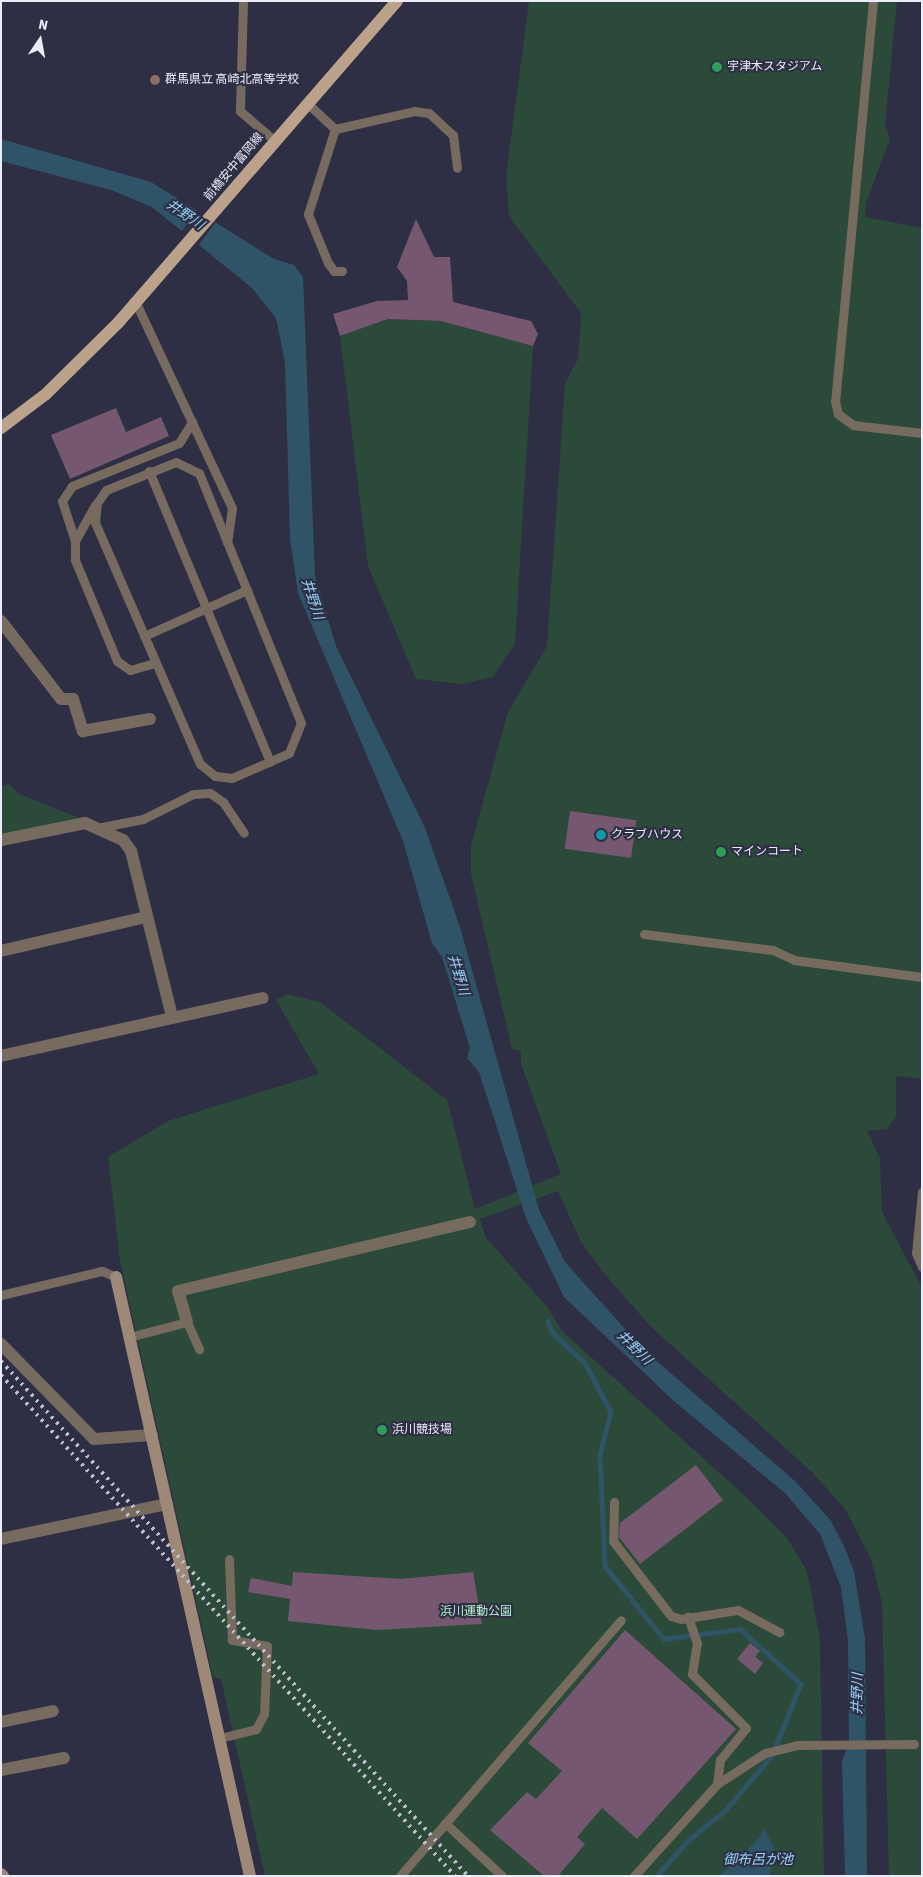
<!DOCTYPE html>
<meta charset="utf-8">
<style>
body{margin:0}
#map{position:relative;width:923px;height:1877px;overflow:hidden;background:#2e2f44;font-family:"Source Sans 3","Noto Sans JP",sans-serif}
div>[style]{position:absolute}
.green>*{inset:0;background:#2c4a39}
.water>*{inset:0;background:#2f5467}
.pier>*{inset:0;background:#2e2f44;transform-origin:0 0}
.stream>*{height:4.5px;margin:-2.25px;padding:0 2.25px;transform-origin:2.25px;border-radius:2.25px;background:#2f5467}
.building>*{inset:0;background:#75576f;transform-origin:0 0}
.lane>*{height:9px;margin:-4.5px;padding:0 4.5px;transform-origin:4.5px;border-radius:4.5px;background:#776a5f}
.street>*{height:12px;margin:-6px;padding:0 6px;transform-origin:6px;border-radius:6px;background:#776a5f}
.secondary>*{height:12px;margin:-6px;padding:0 6px;transform-origin:6px;border-radius:6px;background:#9e8978}
.primary>*{height:12px;margin:-6px;padding:0 6px;transform-origin:6px;border-radius:6px;background:#bca18b}
.rail>*{height:4px;margin-top:-2px;transform-origin:0;background:repeating-linear-gradient(90deg,#bdbdcd 0 2.5px,transparent 0 7.5px)}
.dots>*{width:14px;height:14px;translate:-50% -50%;box-sizing:border-box;border:2px solid #2e2f44;border-radius:50%}
span{translate:-50% -50%;white-space:nowrap;text-align:center;line-height:1.15;-webkit-text-stroke:4px #2e2f44;paint-order:stroke}
.poi-label{font-size:12px;color:#ececfa}
.left{translate:0 -50%;text-align:left}
.street-label{font-size:12px;color:#ececfa}
.park-label{font-size:12px;color:#b3f4cf}
.water-label{font-size:14px;color:#93d5f8;font-style:italic}
.frame{position:absolute;inset:0;border:2px solid #ececfa;pointer-events:none}
.north{position:absolute;left:15px;top:15px;width:50px;height:50px;-webkit-text-stroke:4px #2e2f44;paint-order:stroke;rotate:12deg;font-size:14px;font-weight:700;line-height:20px;text-align:center;color:#ececfa}
.north::after{content:'';display:block;margin:auto;width:18px;height:22px;background:#ececfa;clip-path:polygon(50% 0,100% 100%,50% 72%,0 100%)}
</style>
<div id="map">
<div class="green">
<div style="clip-path:polygon(529px 1px,897px 1px,885px 125px,890px 139px,866px 203px,865px 217px,922px 228px,922px 1079px,896px 1076px,896px 1116px,887px 1129px,867px 1131px,880px 1158px,882px 1212px,922px 1288px,922px 1876px,889px 1876px,882px 1603px,871px 1559px,845px 1509px,812px 1472px,650px 1326px,604px 1273px,581px 1242px,558px 1191px,480px 1219px,486px 1238px,548px 1308px,562px 1331px,745px 1496px,787px 1538px,807px 1571px,820px 1639px,824px 1876px,265px 1876px,221px 1679px,213px 1677px,120px 1261px,108px 1157px,168px 1121px,319px 1074px,276px 1000px,287px 994px,320px 1002px,447px 1100px,475px 1209px,561px 1174px,521px 1064px,521px 1051px,512px 1049px,471px 874px,471px 845px,508px 712px,547px 646px,565px 383px,578px 359px,581px 313px,509px 216px,506px 176px)"></div>
<div style="clip-path:polygon(388px 319px,441px 321px,533px 346px,515px 644px,493px 677px,462px 684px,416px 679px,368px 566px,340px 336px)"></div>
<div style="clip-path:polygon(9px 784px,19px 794px,79px 818px,1px 834px,1px 786px)"></div>
</div>
<div class="water">
<div style="clip-path:polygon(1px 139px,151px 182px,274px 259px,294px 265px,303px 277px,315px 576px,336px 646px,425px 828px,460px 927px,539px 1210px,565px 1262px,644px 1350px,796px 1482px,831px 1521px,844px 1546px,854px 1571px,865px 1639px,867px 1876px,845px 1876px,842px 1761px,849px 1744px,848px 1640px,841px 1587px,820px 1534px,785px 1493px,675px 1402px,564px 1297px,526px 1218px,479px 1072px,467px 1058px,470px 1048px,442px 957px,432px 943px,403px 841px,298px 593px,290px 539px,285px 362px,276px 318px,252px 288px,152px 207px,111px 190px,1px 161px)"></div>
<div style="clip-path:polygon(763px 1827px,774px 1847px,770px 1876px,719px 1876px,760px 1837px)"></div>
</div>
<div class="pier">
<div style="left:200px;top:206px;width:22px;height:32px;rotate:36deg"></div>
</div>
<div class="stream">
<div style="left:548px;top:1321px;width:12px;rotate:70deg"></div>
<div style="left:552px;top:1332px;width:45px;rotate:43.2deg"></div>
<div style="left:585px;top:1363px;width:55px;rotate:62deg"></div>
<div style="left:611px;top:1412px;width:44px;rotate:104.3deg"></div>
<div style="left:600px;top:1455px;width:111px;rotate:87.4deg"></div>
<div style="left:605px;top:1566px;width:94px;rotate:51.1deg"></div>
<div style="left:664px;top:1639px;width:77px;rotate:-7.5deg"></div>
<div style="left:740px;top:1629px;width:82px;rotate:42deg"></div>
<div style="left:801px;top:1684px;width:78px;rotate:111.9deg"></div>
<div style="left:772px;top:1756px;width:71px;rotate:130.4deg"></div>
<div style="left:726px;top:1810px;width:50px;rotate:140.6deg"></div>
<div style="left:687px;top:1842px;width:45px;rotate:131.4deg"></div>
</div>
<div class="building">
<div style="clip-path:polygon(416px 219px,434px 257px,450px 257px,453px 302px,531px 321px,538px 334px,533px 346px,441px 321px,388px 319px,340px 336px,333px 314px,377px 301px,408px 300px,407px 281px,397px 267px)"></div>
<div style="clip-path:polygon(116px 408px,126px 432px,161px 417px,169px 436px,70px 479px,51px 435px)"></div>
<div style="left:570px;top:811px;width:67px;height:38px;rotate:8deg"></div>
<div style="clip-path:polygon(696px 1465px,723px 1500px,640px 1564px,619px 1537px,620px 1523px)"></div>
<div style="clip-path:polygon(293px 1572px,401px 1579px,473px 1572px,482px 1624px,376px 1630px,288px 1621px,290px 1599px,248px 1592px,251px 1578px,292px 1586px)"></div>
<div style="clip-path:polygon(625px 1630px,736px 1729px,637px 1839px,602px 1808px,577px 1837px,585px 1844px,558px 1876px,544px 1876px,490px 1830px,527px 1792px,536px 1799px,562px 1771px,528px 1743px)"></div>
<div style="clip-path:polygon(750px 1643px,760px 1651px,755px 1657px,763px 1663px,755px 1674px,737px 1659px)"></div>
</div>
<div class="lane">
<div style="left:243px;top:1px;width:110px;rotate:91.6deg"></div>
<div style="left:240px;top:111px;width:46px;rotate:40.6deg"></div>
<div style="left:873px;top:1px;width:402px;rotate:95.4deg"></div>
<div style="left:835px;top:401px;width:13px;rotate:77deg"></div>
<div style="left:838px;top:414px;width:19px;rotate:36deg"></div>
<div style="left:853px;top:425px;width:69px;rotate:6.6deg"></div>
<div style="left:307px;top:103px;width:38px;rotate:43deg"></div>
<div style="left:342px;top:271px;width:8px;rotate:180deg"></div>
<div style="left:334px;top:271px;width:10px;rotate:-127deg"></div>
<div style="left:328px;top:263px;width:53px;rotate:-112.2deg"></div>
<div style="left:308px;top:214px;width:89px;rotate:-72.4deg"></div>
<div style="left:335px;top:129px;width:81px;rotate:-12.8deg"></div>
<div style="left:414px;top:111px;width:15px;rotate:8deg"></div>
<div style="left:429px;top:113px;width:33px;rotate:43deg"></div>
<div style="left:453px;top:135px;width:33px;rotate:83deg"></div>
<div style="left:136px;top:303px;width:226px;rotate:64.9deg"></div>
<div style="left:232px;top:508px;width:35px;rotate:98deg"></div>
<div style="left:176px;top:462px;width:25px;rotate:26deg"></div>
<div style="left:199px;top:473px;width:270px;rotate:67.8deg"></div>
<div style="left:301px;top:723px;width:32px;rotate:112deg"></div>
<div style="left:289px;top:753px;width:62px;rotate:156.3deg"></div>
<div style="left:232px;top:778px;width:17px;rotate:-173deg"></div>
<div style="left:215px;top:776px;width:19px;rotate:-141deg"></div>
<div style="left:200px;top:764px;width:264px;rotate:-113.5deg"></div>
<div style="left:95px;top:522px;width:19px;rotate:-84deg"></div>
<div style="left:97px;top:503px;width:16px;rotate:-55deg"></div>
<div style="left:106px;top:490px;width:75px;rotate:-21.8deg"></div>
<div style="left:149px;top:471px;width:315px;rotate:67.4deg"></div>
<div style="left:95px;top:505px;width:41px;rotate:119.1deg"></div>
<div style="left:75px;top:541px;width:19px;rotate:90deg"></div>
<div style="left:75px;top:560px;width:109px;rotate:67.4deg"></div>
<div style="left:117px;top:661px;width:16px;rotate:35deg"></div>
<div style="left:130px;top:670px;width:26px;rotate:-16deg"></div>
<div style="left:75px;top:541px;width:42px;rotate:-108deg"></div>
<div style="left:62px;top:501px;width:18px;rotate:-56deg"></div>
<div style="left:72px;top:486px;width:115px;rotate:-21.9deg"></div>
<div style="left:179px;top:443px;width:25px;rotate:-58deg"></div>
<div style="left:144px;top:636px;width:113px;rotate:-24.1deg"></div>
<div style="left:102px;top:827px;width:42px;rotate:-11deg"></div>
<div style="left:143px;top:819px;width:56px;rotate:-26.6deg"></div>
<div style="left:193px;top:794px;width:17px;rotate:-3deg"></div>
<div style="left:210px;top:793px;width:16px;rotate:35deg"></div>
<div style="left:223px;top:802px;width:37px;rotate:56deg"></div>
<div style="left:644px;top:934px;width:130px;rotate:7.1deg"></div>
<div style="left:773px;top:950px;width:23px;rotate:25deg"></div>
<div style="left:794px;top:960px;width:129px;rotate:7.6deg"></div>
<div style="left:922px;top:1192px;width:61px;rotate:95.6deg"></div>
<div style="left:916px;top:1253px;width:15px;rotate:67deg"></div>
<div style="left:1px;top:1295px;width:104px;rotate:-13.4deg"></div>
<div style="left:102px;top:1271px;width:15px;rotate:23deg"></div>
<div style="left:129px;top:1337px;width:60px;rotate:-14.5deg"></div>
<div style="left:187px;top:1322px;width:30px;rotate:66deg"></div>
<div style="left:614px;top:1502px;width:39px;rotate:91deg"></div>
<div style="left:613px;top:1541px;width:95px;rotate:52.3deg"></div>
<div style="left:671px;top:1616px;width:10px;rotate:17deg"></div>
<div style="left:681px;top:1619px;width:58px;rotate:-9deg"></div>
<div style="left:738px;top:1610px;width:47px;rotate:28.2deg"></div>
<div style="left:220px;top:1738px;width:37px;rotate:-14deg"></div>
<div style="left:256px;top:1729px;width:17px;rotate:-62deg"></div>
<div style="left:264px;top:1714px;width:68px;rotate:-87.5deg"></div>
<div style="left:267px;top:1646px;width:36px;rotate:-170deg"></div>
<div style="left:232px;top:1640px;width:81px;rotate:-92.1deg"></div>
<div style="left:717px;top:1784px;width:57px;rotate:-32.9deg"></div>
<div style="left:765px;top:1753px;width:33px;rotate:-14deg"></div>
<div style="left:797px;top:1745px;width:117px;rotate:-0.5deg"></div>
<div style="left:445px;top:1823px;width:78px;rotate:42.9deg"></div>
<div style="left:400px;top:1876px;width:338px;rotate:-49.2deg"></div>
<div style="left:634px;top:1876px;width:124px;rotate:-47.9deg"></div>
<div style="left:717px;top:1784px;width:24px;rotate:-83deg"></div>
<div style="left:720px;top:1760px;width:41px;rotate:-50.9deg"></div>
<div style="left:746px;top:1728px;width:76px;rotate:-135deg"></div>
<div style="left:692px;top:1674px;width:31px;rotate:-81deg"></div>
<div style="left:697px;top:1643px;width:28px;rotate:-109deg"></div>
</div>
<div class="street">
<div style="left:1px;top:621px;width:98px;rotate:52.4deg"></div>
<div style="left:61px;top:699px;width:12px"></div>
<div style="left:73px;top:699px;width:34px;rotate:73deg"></div>
<div style="left:83px;top:731px;width:68px;rotate:-10.2deg"></div>
<div style="left:1px;top:840px;width:86px;rotate:-11.4deg"></div>
<div style="left:85px;top:823px;width:42px;rotate:24.1deg"></div>
<div style="left:123px;top:840px;width:14px;rotate:54deg"></div>
<div style="left:131px;top:851px;width:171px;rotate:76.1deg"></div>
<div style="left:1px;top:951px;width:149px;rotate:-13.2deg"></div>
<div style="left:1px;top:1056px;width:268px;rotate:-12.5deg"></div>
<div style="left:187px;top:1322px;width:32px;rotate:-106deg"></div>
<div style="left:178px;top:1291px;width:300px;rotate:-13.3deg"></div>
<div style="left:1px;top:1344px;width:133px;rotate:45.6deg"></div>
<div style="left:94px;top:1439px;width:58px;rotate:-3.9deg"></div>
<div style="left:1px;top:1539px;width:170px;rotate:-11.9deg"></div>
<div style="left:1px;top:1722px;width:53px;rotate:-11.9deg"></div>
<div style="left:1px;top:1770px;width:64px;rotate:-10.8deg"></div>
</div>
<div class="secondary">
<div style="left:116px;top:1277px;width:614px;rotate:77.39deg"></div>
<div style="left:1px;top:1874px;width:3px;rotate:45deg"></div>
</div>
<div class="primary">
<div style="left:1px;top:428px;width:56px;rotate:-37.1deg"></div>
<div style="left:46px;top:394px;width:101px;rotate:-44.6deg"></div>
<div style="left:118px;top:323px;width:426px;rotate:-49.1deg"></div>
</div>
<div class="rail">
<div style="left:1px;top:1361px;width:695px;rotate:47.8deg"></div>
<div style="left:1px;top:1375px;width:676px;rotate:47.82deg"></div>
</div>
<div class="dots">
<div style="left:717px;top:67px;background:#2e9e5b"></div>
<div style="left:155px;top:80px;background:#8d6e63"></div>
<div style="left:601px;top:835px;background:#0f9aa8"></div>
<div style="left:721px;top:852px;background:#2e9e5b"></div>
<div style="left:382px;top:1430px;background:#2e9e5b"></div>
</div>
<div class="poi-label">
<span class="left" style="left:727px;top:67px">宇津木スタジアム</span>
<span class="left" style="left:165px;top:80px">群馬県立 高崎北高等学校</span>
<span class="left" style="left:611px;top:835px">クラブハウス</span>
<span class="left" style="left:731px;top:852px">マインコート</span>
<span class="left" style="left:392px;top:1430px">浜川競技場</span>
</div>
<div class="street-label">
<span style="left:234px;top:167px;rotate:-50deg">前橋安中富岡線</span>
</div>
<div class="park-label">
<span style="left:476px;top:1612px">浜川運動公園</span>
</div>
<div class="water-label">
<span style="left:185px;top:215px;rotate:34deg">井野川</span>
<span style="left:312px;top:599px;rotate:72deg">井野川</span>
<span style="left:458px;top:975px;rotate:73deg">井野川</span>
<span style="left:634px;top:1348px;rotate:44deg">井野川</span>
<span style="left:858px;top:1694px;rotate:-89deg">井野川</span>
<span style="left:758px;top:1860px">御布呂が池</span>
</div>
<div class="frame"></div>
<div class="north">N</div>
</div>
